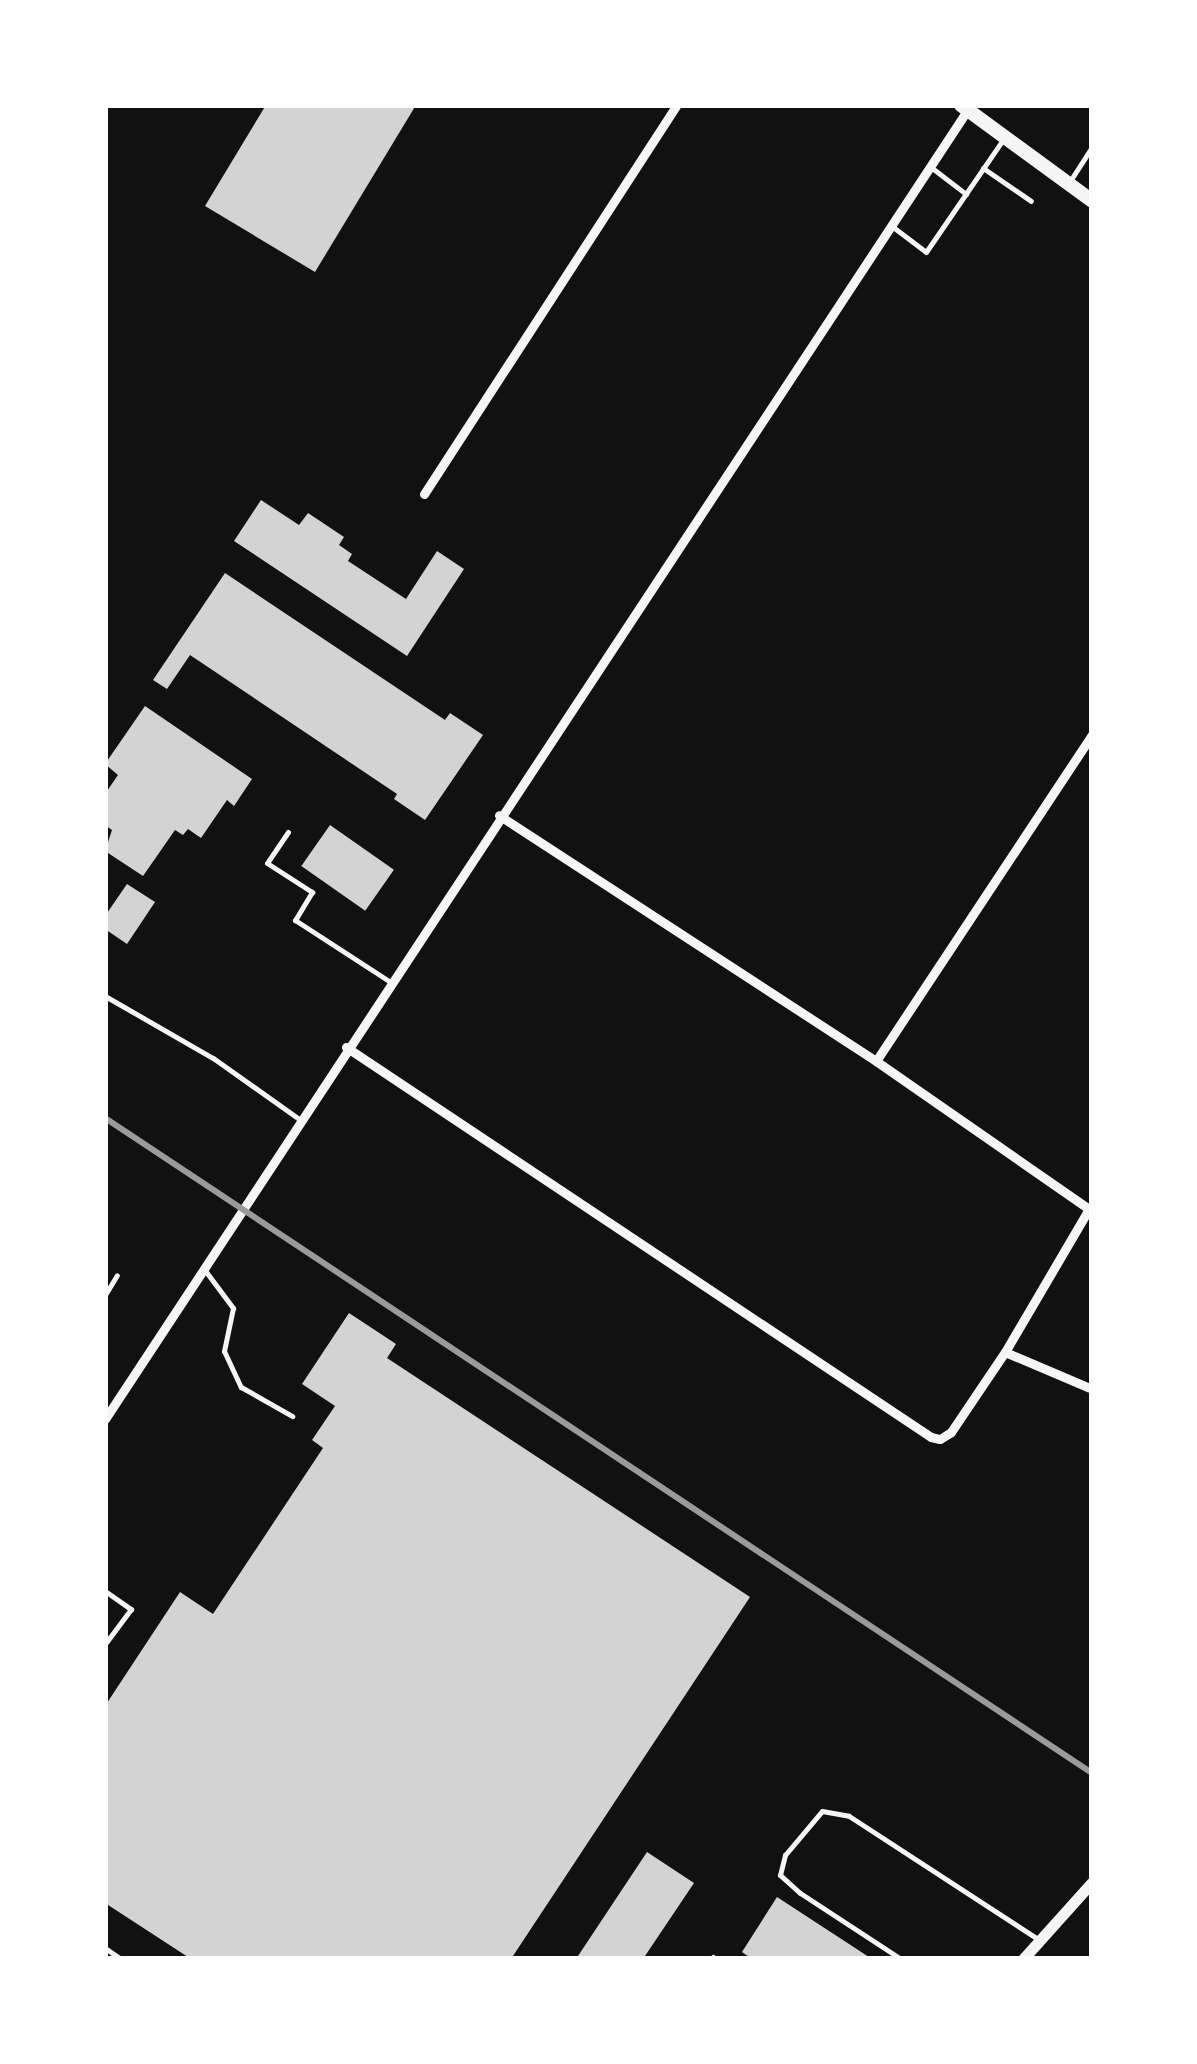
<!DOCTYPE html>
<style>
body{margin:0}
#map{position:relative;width:1197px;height:2064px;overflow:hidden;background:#111;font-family:Inter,sans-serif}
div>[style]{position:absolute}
.building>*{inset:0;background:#d3d3d3;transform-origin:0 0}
.service>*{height:5px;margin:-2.5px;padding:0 2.5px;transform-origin:2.5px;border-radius:2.5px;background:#f5f5f5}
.minor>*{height:9px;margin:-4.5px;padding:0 4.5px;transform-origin:4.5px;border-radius:4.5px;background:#f5f5f5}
.tertiary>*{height:11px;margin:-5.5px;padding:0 5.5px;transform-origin:5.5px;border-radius:5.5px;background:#f5f5f5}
.primary>*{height:14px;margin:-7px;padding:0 7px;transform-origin:7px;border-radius:7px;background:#f5f5f5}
.rail>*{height:6px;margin:-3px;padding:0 3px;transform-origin:3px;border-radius:3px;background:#9a9a9a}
span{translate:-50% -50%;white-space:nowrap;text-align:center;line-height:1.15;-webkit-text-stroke:8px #fff;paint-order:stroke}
.frame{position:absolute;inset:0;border:108px solid #fff;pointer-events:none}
</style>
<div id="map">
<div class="building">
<div style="clip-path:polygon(266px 105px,416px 105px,315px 272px,205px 206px)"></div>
<div style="clip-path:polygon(261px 500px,299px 525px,308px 513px,344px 537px,339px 545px,352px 554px,348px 561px,406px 599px,437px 551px,464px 569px,407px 656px,234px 541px)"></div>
<div style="clip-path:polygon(225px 573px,445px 720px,450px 713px,483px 735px,425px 820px,394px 799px,397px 794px,190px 655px,167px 689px,153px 680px)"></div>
<div style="clip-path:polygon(145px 706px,252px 779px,234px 806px,227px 800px,201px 838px,188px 829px,183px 835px,175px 830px,143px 876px,105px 851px,112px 830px,105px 825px,105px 794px,118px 775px,105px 764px)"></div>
<div style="left:330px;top:825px;width:78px;height:50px;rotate:35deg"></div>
<div style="clip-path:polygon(127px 884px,155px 902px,127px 944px,105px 929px,105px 916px)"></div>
<div style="clip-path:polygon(349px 1313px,396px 1344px,387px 1358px,750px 1597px,511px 1959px,191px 1959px,105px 1903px,105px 1706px,180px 1592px,213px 1614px,323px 1448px,312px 1440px,335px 1406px,302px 1384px)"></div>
<div style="clip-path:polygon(647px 1852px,694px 1883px,643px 1959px,576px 1959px)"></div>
<div style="clip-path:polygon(777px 1897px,872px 1959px,752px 1959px,742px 1952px)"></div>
</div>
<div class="service">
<div style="left:932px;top:168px;width:43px;rotate:37.4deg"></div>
<div style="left:983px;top:168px;width:58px;rotate:34.5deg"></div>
<div style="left:1070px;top:181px;width:40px;rotate:-57.1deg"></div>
<div style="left:893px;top:227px;width:41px;rotate:37.1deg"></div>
<div style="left:926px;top:252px;width:138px;rotate:-55.6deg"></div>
<div style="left:288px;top:832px;width:37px;rotate:124deg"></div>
<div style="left:267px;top:863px;width:54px;rotate:32.8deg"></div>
<div style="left:312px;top:892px;width:33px;rotate:121deg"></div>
<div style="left:295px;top:920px;width:112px;rotate:33deg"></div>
<div style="left:105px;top:996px;width:125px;rotate:29.9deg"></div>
<div style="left:213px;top:1058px;width:105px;rotate:35.3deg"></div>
<div style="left:204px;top:1269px;width:49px;rotate:53.4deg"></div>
<div style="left:233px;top:1308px;width:44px;rotate:101.8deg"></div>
<div style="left:224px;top:1351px;width:40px;rotate:65deg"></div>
<div style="left:241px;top:1387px;width:59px;rotate:29.6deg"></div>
<div style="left:105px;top:1295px;width:23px;rotate:-59deg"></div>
<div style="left:105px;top:1591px;width:32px;rotate:35deg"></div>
<div style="left:131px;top:1609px;width:44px;rotate:126.6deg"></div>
<div style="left:105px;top:1948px;width:19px;rotate:35deg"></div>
<div style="left:713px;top:1957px;width:3px;rotate:45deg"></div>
<div style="left:901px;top:1959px;width:121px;rotate:-146.8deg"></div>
<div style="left:800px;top:1893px;width:27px;rotate:-138deg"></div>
<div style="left:780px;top:1875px;width:21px;rotate:-76deg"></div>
<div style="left:785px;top:1855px;width:57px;rotate:-49.9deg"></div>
<div style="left:822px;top:1811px;width:27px;rotate:10deg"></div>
<div style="left:849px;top:1816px;width:227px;rotate:33.1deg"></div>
</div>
<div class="minor">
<div style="left:424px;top:494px;width:464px;rotate:-57deg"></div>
<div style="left:346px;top:1047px;width:703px;rotate:33.69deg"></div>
<div style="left:931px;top:1437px;width:9px;rotate:13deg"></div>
<div style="left:940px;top:1439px;width:13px;rotate:-32deg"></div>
<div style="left:951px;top:1432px;width:97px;rotate:-56deg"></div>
<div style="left:1005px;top:1352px;width:166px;rotate:-59.6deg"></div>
<div style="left:1089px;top:1209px;width:259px;rotate:-145.2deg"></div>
<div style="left:876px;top:1061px;width:450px;rotate:-146.9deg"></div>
<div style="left:876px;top:1061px;width:391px;rotate:-56.5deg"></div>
<div style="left:1005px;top:1352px;width:95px;rotate:23deg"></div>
<div style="left:105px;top:1419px;width:1572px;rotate:-56.62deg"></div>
</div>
<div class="tertiary">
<div style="left:1023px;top:1959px;width:103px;rotate:-48.1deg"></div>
</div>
<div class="primary">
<div style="left:961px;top:105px;width:162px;rotate:36.2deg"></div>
</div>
<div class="rail">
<div style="left:105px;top:1118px;width:1185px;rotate:33.57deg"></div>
</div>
<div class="frame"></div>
</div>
